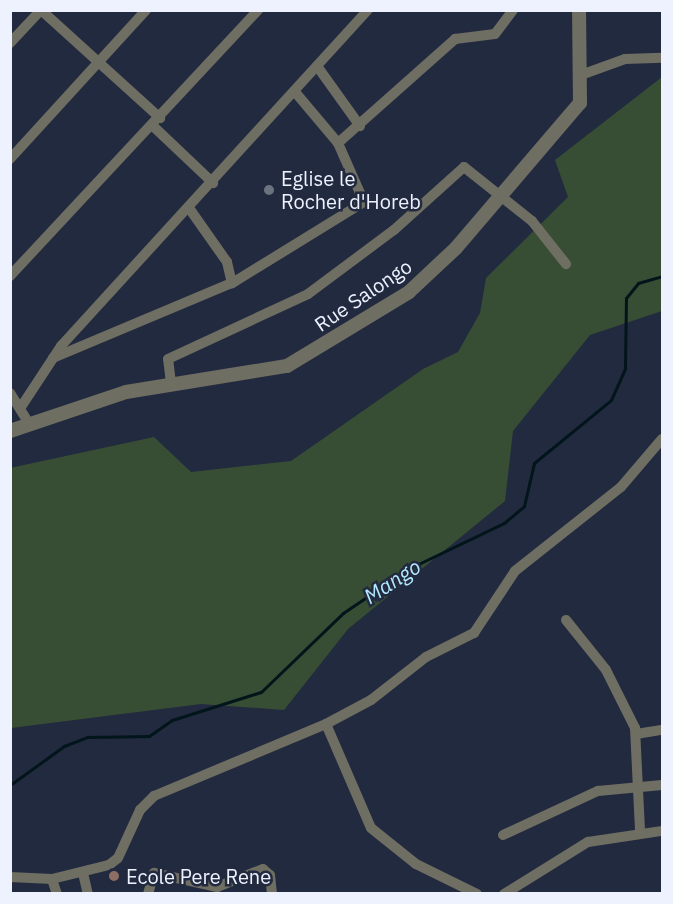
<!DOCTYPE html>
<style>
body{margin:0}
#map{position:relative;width:673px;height:904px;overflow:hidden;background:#222a3f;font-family:"IBM Plex Sans",sans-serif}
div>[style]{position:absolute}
.green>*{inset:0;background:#374e34}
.stream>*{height:3px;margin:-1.5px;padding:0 1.5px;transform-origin:1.5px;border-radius:1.5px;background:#02151b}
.minor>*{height:10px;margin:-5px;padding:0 5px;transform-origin:5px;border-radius:5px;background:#6f6e62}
.tertiary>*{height:14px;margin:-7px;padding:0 7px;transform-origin:7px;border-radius:7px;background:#6f6e62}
.dots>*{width:16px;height:16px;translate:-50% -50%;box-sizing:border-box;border:3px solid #222a3f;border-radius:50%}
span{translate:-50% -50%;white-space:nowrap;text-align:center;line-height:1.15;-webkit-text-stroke:5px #222a3f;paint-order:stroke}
.poi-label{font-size:20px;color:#eef2fe}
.left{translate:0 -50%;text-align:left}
.street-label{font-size:20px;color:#eef2fe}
.water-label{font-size:21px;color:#b2e9fd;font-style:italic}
.frame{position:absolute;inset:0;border:12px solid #eef2fe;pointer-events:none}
</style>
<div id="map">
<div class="green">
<div style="clip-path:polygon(662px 77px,662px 311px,590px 335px,513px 431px,505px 501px,348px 629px,284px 710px,201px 704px,11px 728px,10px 468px,154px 437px,191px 472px,291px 461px,423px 369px,458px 352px,480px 313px,486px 278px,568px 197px,555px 160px)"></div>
</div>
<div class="stream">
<div style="left:10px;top:785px;width:67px;rotate:-35.8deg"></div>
<div style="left:64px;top:746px;width:26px;rotate:-21deg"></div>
<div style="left:88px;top:737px;width:61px;rotate:-0.9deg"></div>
<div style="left:149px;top:736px;width:28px;rotate:-35deg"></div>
<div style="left:172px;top:720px;width:93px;rotate:-17.5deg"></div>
<div style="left:261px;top:692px;width:114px;rotate:-43.9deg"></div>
<div style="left:343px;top:613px;width:78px;rotate:-34.1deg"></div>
<div style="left:408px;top:569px;width:106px;rotate:-25.6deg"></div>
<div style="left:504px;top:523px;width:26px;rotate:-40deg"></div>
<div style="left:524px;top:506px;width:44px;rotate:-76.9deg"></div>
<div style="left:534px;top:463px;width:99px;rotate:-39.3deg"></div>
<div style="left:611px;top:400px;width:35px;rotate:-66deg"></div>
<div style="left:625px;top:368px;width:70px;rotate:-89.2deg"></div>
<div style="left:626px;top:298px;width:19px;rotate:-51deg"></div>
<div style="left:638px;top:283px;width:25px;rotate:-16deg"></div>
</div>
<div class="minor">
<div style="left:41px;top:10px;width:161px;rotate:42.2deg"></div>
<div style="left:10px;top:43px;width:45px;rotate:-46.8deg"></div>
<div style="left:317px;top:66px;width:74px;rotate:54.4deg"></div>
<div style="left:578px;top:76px;width:50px;rotate:-19.9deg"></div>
<div style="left:625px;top:59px;width:37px;rotate:-2deg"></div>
<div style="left:153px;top:126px;width:83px;rotate:43.5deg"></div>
<div style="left:338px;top:143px;width:157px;rotate:-41.6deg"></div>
<div style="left:455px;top:39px;width:40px;rotate:-7.1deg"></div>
<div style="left:495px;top:34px;width:30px;rotate:-53deg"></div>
<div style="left:10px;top:159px;width:202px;rotate:-47.6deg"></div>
<div style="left:189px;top:208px;width:66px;rotate:54.9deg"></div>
<div style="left:227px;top:262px;width:22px;rotate:77deg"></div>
<div style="left:10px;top:276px;width:364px;rotate:-47deg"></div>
<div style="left:53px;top:358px;width:196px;rotate:-22.8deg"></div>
<div style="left:234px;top:282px;width:153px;rotate:-31.6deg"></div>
<div style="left:364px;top:202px;width:64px;rotate:-113.8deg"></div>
<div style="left:338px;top:143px;width:67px;rotate:-130.1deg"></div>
<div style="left:171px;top:383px;width:24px;rotate:-97deg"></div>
<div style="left:168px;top:359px;width:154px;rotate:-24.9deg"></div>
<div style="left:308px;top:294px;width:107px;rotate:-36.7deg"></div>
<div style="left:394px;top:230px;width:94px;rotate:-42deg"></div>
<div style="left:464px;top:167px;width:87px;rotate:38.5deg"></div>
<div style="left:532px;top:221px;width:55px;rotate:51.7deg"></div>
<div style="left:10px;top:393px;width:36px;rotate:58deg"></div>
<div style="left:21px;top:407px;width:73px;rotate:-56.7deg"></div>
<div style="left:61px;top:346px;width:455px;rotate:-47.6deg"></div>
<div style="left:566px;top:620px;width:64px;rotate:51.3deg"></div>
<div style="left:606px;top:670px;width:65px;rotate:63.4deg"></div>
<div style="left:635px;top:728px;width:103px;rotate:87.2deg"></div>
<div style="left:326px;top:724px;width:113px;rotate:66.6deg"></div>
<div style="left:371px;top:828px;width:58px;rotate:38.7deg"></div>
<div style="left:416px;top:864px;width:68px;rotate:26.2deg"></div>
<div style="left:636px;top:734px;width:26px;rotate:-9deg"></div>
<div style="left:503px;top:835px;width:105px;rotate:-24.9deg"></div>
<div style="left:598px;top:791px;width:64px;rotate:-5.4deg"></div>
<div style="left:83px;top:873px;width:22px;rotate:77deg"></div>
<div style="left:10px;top:877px;width:42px;rotate:2.7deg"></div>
<div style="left:52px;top:879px;width:59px;rotate:-13.8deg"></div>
<div style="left:109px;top:865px;width:11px;rotate:-38deg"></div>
<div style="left:118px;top:858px;width:53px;rotate:-65.4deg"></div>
<div style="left:140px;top:810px;width:20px;rotate:-45deg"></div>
<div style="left:154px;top:796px;width:186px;rotate:-22.7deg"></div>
<div style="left:326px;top:724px;width:51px;rotate:-28.1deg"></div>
<div style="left:371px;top:700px;width:70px;rotate:-38deg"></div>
<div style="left:426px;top:657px;width:54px;rotate:-26.6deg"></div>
<div style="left:474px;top:633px;width:74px;rotate:-56.5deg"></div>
<div style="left:515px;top:571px;width:135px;rotate:-38.4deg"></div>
<div style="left:621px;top:487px;width:63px;rotate:-49.5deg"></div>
<div style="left:52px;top:879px;width:16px;rotate:72deg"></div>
<div style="left:148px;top:894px;width:22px;rotate:-74deg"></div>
<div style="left:154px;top:873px;width:65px;rotate:12.5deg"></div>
<div style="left:217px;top:887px;width:49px;rotate:-21.4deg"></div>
<div style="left:263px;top:869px;width:9px;rotate:41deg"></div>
<div style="left:270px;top:875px;width:19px;rotate:84deg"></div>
<div style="left:504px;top:894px;width:99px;rotate:-31.8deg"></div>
<div style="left:588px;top:842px;width:75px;rotate:-8.5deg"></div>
</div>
<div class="tertiary">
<div style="left:10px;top:431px;width:122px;rotate:-18.6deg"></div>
<div style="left:126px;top:392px;width:163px;rotate:-9.2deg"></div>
<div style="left:287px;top:366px;width:143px;rotate:-31.2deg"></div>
<div style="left:409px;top:292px;width:64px;rotate:-43.1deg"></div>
<div style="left:456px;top:248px;width:191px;rotate:-49.5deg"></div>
<div style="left:580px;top:103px;width:93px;rotate:-90.6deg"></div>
</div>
<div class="dots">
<div style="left:269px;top:190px;background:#6b7280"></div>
<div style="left:114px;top:876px;background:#8d6e63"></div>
</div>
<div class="poi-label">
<span class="left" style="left:281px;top:190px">Eglise le<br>Rocher d'Horeb</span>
<span class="left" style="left:126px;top:876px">Ecole Pere Rene</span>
</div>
<div class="street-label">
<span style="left:363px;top:295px;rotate:-34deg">Rue Salongo</span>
</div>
<div class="water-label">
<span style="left:392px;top:581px;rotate:-33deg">Mango</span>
</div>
<div class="frame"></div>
</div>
